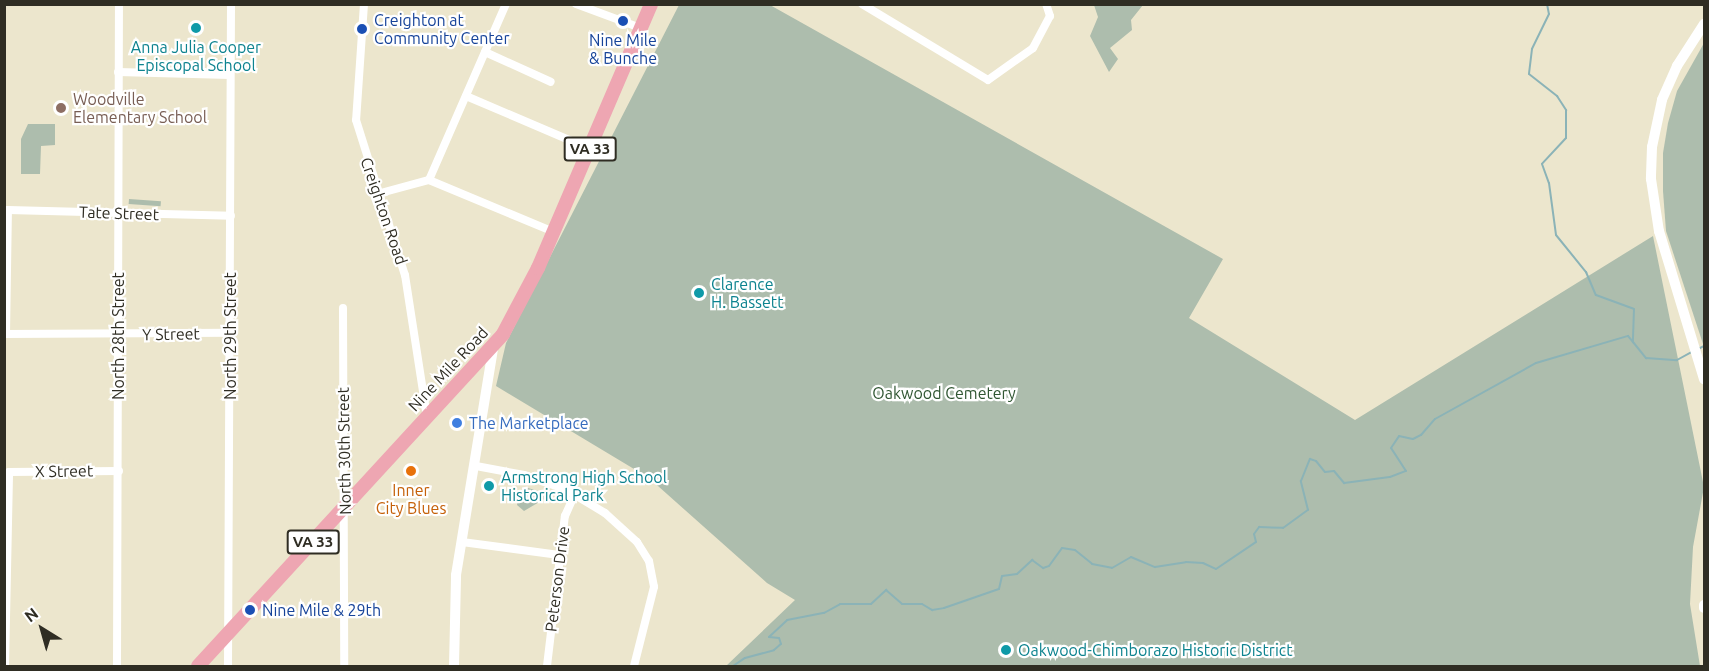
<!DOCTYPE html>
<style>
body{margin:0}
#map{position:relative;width:1709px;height:671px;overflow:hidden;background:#ece6cd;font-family:Ubuntu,sans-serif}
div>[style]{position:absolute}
.green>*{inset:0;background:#adbdad;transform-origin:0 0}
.stream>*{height:2px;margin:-1px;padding:0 1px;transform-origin:1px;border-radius:1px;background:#8bb3b7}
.minor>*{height:8px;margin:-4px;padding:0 4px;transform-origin:4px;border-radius:4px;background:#fff}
.tertiary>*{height:10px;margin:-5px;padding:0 5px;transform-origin:5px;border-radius:5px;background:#fff}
.primary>*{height:14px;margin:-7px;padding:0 7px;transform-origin:7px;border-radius:7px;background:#eea6b2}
.dots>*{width:16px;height:16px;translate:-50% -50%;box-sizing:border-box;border:3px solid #fff;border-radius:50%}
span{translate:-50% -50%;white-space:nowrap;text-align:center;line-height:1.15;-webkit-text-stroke:4.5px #fff;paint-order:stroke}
.shield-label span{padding:2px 4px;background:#fff;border:2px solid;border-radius:4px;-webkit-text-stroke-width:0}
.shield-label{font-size:15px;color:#2f2d23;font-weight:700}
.transit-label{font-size:16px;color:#164399}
.left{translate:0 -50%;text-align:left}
.culture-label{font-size:16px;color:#0d838f}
.education-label{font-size:16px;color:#785e54}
.street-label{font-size:16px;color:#2f2d23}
.park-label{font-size:16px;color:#305632}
.shop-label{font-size:16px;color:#366cbe}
.food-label{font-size:16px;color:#c56008}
.frame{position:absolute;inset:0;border:6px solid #2f2d23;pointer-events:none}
.north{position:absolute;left:12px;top:599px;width:60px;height:60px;-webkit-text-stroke:4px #fff;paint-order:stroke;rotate:323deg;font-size:16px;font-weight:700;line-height:24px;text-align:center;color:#2f2d23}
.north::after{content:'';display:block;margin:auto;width:21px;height:27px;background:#2f2d23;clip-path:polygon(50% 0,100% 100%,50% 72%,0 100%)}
</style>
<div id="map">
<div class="green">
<div style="clip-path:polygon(679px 5px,770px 5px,1223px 259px,1189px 318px,1355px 420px,1653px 236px,1704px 487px,1693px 547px,1690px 604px,1700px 666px,726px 666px,795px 600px,767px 583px,649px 478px,496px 386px,506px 343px)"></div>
<div style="clip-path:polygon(1094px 5px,1143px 5px,1131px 20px,1132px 30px,1110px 48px,1118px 59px,1109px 72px,1090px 36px,1098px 17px)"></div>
<div style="clip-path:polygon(1704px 43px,1704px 347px,1666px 231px,1663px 191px,1663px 153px,1668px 123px,1677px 91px)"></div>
<div style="clip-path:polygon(28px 124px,55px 124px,55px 145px,41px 146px,40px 174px,21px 174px,21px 139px)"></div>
<div style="left:129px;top:199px;width:32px;height:5px;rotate:4deg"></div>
<div style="clip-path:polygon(528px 488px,545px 493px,546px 498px,524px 511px,517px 505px,519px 494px)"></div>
</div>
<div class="stream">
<div style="left:1547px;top:4px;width:10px;rotate:79deg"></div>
<div style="left:1549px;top:14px;width:39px;rotate:116deg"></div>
<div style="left:1532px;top:49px;width:25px;rotate:97deg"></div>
<div style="left:1529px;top:74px;width:36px;rotate:38deg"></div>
<div style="left:1557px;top:96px;width:17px;rotate:57deg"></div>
<div style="left:1566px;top:110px;width:28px;rotate:90deg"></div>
<div style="left:1566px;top:138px;width:35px;rotate:133deg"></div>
<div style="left:1542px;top:164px;width:20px;rotate:70deg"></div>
<div style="left:1549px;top:183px;width:52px;rotate:82.3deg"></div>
<div style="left:1556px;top:235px;width:48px;rotate:51deg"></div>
<div style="left:1586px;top:272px;width:25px;rotate:67deg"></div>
<div style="left:1596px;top:295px;width:40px;rotate:20.2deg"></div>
<div style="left:1634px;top:309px;width:33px;rotate:92deg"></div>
<div style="left:1633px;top:342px;width:21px;rotate:51deg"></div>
<div style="left:1646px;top:358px;width:31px;rotate:4deg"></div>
<div style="left:1677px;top:360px;width:18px;rotate:-29deg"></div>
<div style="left:1698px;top:349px;width:7px;rotate:-27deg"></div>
<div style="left:733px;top:666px;width:14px;rotate:-34deg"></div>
<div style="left:745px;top:658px;width:30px;rotate:-15deg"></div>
<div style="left:774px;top:650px;width:9px;rotate:-41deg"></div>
<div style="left:781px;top:644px;width:6px;rotate:-108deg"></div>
<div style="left:779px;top:638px;width:10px;rotate:-174deg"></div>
<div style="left:769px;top:637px;width:25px;rotate:-43deg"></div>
<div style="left:787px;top:620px;width:38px;rotate:-11deg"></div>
<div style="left:824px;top:613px;width:18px;rotate:-29deg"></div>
<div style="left:840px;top:604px;width:31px"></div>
<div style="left:871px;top:604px;width:21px;rotate:-43deg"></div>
<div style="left:886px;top:590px;width:21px;rotate:41deg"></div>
<div style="left:902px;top:604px;width:20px"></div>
<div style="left:922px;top:604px;width:12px;rotate:31deg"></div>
<div style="left:932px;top:610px;width:12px;rotate:-9deg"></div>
<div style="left:944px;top:608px;width:58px;rotate:-19.1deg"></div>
<div style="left:999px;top:589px;width:13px;rotate:-77deg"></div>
<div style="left:1002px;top:576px;width:15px;rotate:-8deg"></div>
<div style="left:1017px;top:574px;width:21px;rotate:-43deg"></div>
<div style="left:1032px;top:560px;width:14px;rotate:36deg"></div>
<div style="left:1043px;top:568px;width:6px;rotate:-18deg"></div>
<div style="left:1049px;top:566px;width:22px;rotate:-54deg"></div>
<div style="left:1062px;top:548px;width:13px;rotate:9deg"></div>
<div style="left:1075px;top:550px;width:22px;rotate:39deg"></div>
<div style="left:1092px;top:564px;width:20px;rotate:11deg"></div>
<div style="left:1112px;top:568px;width:22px;rotate:-30deg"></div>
<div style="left:1131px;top:557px;width:26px;rotate:23deg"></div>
<div style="left:1155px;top:567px;width:31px;rotate:-9deg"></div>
<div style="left:1186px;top:562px;width:17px;rotate:3deg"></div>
<div style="left:1203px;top:563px;width:14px;rotate:25deg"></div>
<div style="left:1216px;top:569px;width:48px;rotate:-34deg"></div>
<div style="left:1256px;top:542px;width:8px;rotate:-104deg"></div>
<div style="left:1254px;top:534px;width:9px;rotate:-54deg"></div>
<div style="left:1259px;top:527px;width:24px;rotate:2deg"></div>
<div style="left:1283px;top:528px;width:31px;rotate:-36deg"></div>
<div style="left:1308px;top:510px;width:30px;rotate:-104deg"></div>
<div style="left:1301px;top:481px;width:24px;rotate:-68deg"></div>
<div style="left:1310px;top:459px;width:6px;rotate:18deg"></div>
<div style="left:1316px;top:461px;width:14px;rotate:51deg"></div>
<div style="left:1325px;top:472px;width:9px;rotate:-6deg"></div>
<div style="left:1334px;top:471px;width:16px;rotate:50deg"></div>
<div style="left:1344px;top:483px;width:46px;rotate:-7.4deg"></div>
<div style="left:1390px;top:477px;width:17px;rotate:-21deg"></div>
<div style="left:1406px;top:471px;width:27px;rotate:-123deg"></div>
<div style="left:1391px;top:448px;width:14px;rotate:-56deg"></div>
<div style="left:1399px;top:436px;width:14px;rotate:12deg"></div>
<div style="left:1413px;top:439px;width:9px;rotate:-27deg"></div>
<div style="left:1421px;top:435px;width:21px;rotate:-49deg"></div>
<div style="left:1435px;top:419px;width:115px;rotate:-29deg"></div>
<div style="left:1536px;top:363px;width:96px;rotate:-16.4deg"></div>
<div style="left:1628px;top:336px;width:8px;rotate:50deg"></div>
</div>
<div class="minor">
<div style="left:364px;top:4px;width:116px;rotate:93.9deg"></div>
<div style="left:356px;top:120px;width:163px;rotate:72.5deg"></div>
<div style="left:405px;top:275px;width:144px;rotate:81.2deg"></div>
<div style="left:576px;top:4px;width:69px;rotate:20.3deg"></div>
<div style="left:862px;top:4px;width:147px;rotate:31.1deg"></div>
<div style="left:988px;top:80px;width:55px;rotate:-35.4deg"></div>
<div style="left:1033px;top:48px;width:36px;rotate:-62deg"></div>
<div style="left:1050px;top:16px;width:13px;rotate:-108deg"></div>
<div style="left:485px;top:52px;width:72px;rotate:24.4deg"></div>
<div style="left:118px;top:72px;width:112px;rotate:1.5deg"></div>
<div style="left:466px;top:96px;width:135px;rotate:23.1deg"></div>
<div style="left:429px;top:180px;width:192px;rotate:-66.4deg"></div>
<div style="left:377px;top:194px;width:54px;rotate:-15.1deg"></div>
<div style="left:429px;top:180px;width:135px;rotate:22.6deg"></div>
<div style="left:343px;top:308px;width:358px;rotate:89.8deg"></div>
<div style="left:4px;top:334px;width:226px;rotate:-0.3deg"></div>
<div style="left:6px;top:334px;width:124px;rotate:-89.1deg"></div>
<div style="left:8px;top:210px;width:223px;rotate:1.5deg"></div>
<div style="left:476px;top:466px;width:49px;rotate:10.6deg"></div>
<div style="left:524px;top:475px;width:43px;rotate:18.9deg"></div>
<div style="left:565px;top:489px;width:47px;rotate:31deg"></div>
<div style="left:605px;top:513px;width:43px;rotate:42.2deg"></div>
<div style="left:637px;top:542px;width:22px;rotate:58deg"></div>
<div style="left:649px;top:561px;width:26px;rotate:79deg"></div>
<div style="left:654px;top:587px;width:81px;rotate:104.2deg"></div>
<div style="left:462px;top:542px;width:98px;rotate:7.6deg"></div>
<div style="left:5px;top:666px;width:194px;rotate:-88.8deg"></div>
<div style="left:9px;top:472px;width:110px;rotate:-0.5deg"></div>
<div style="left:117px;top:666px;width:662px;rotate:-89.83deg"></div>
<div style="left:228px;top:666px;width:662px;rotate:-89.74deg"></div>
<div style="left:547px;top:666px;width:151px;rotate:-83.2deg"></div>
<div style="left:565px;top:516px;width:24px;rotate:-66deg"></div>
</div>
<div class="tertiary">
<div style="left:1704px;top:24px;width:50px;rotate:122.7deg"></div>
<div style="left:1677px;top:66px;width:37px;rotate:114deg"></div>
<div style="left:1662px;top:100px;width:48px;rotate:102deg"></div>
<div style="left:1652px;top:147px;width:32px;rotate:92deg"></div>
<div style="left:1651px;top:179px;width:53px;rotate:81.3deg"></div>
<div style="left:1659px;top:231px;width:155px;rotate:73.1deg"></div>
<div style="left:1704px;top:605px;width:3px;rotate:90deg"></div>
<div style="left:454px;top:666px;width:91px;rotate:-88.7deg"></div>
<div style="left:456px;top:575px;width:230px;rotate:-80.7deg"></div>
</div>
<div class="primary">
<div style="left:198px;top:666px;width:451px;rotate:-47.4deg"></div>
<div style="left:503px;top:334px;width:75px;rotate:-62.1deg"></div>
<div style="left:538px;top:268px;width:287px;rotate:-66.8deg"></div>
</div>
<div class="dots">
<div style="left:623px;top:21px;background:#1a4fb4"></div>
<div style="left:196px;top:28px;background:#0f9aa8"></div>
<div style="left:362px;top:29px;background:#1a4fb4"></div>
<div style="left:61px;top:108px;background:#8d6e63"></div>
<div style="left:699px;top:293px;background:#0f9aa8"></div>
<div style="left:457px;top:423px;background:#3f7fe0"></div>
<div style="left:411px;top:471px;background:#e8710a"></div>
<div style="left:489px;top:486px;background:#0f9aa8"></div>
<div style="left:250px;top:610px;background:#1a4fb4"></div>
<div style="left:1006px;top:650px;background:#0f9aa8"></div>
</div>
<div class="shield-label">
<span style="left:590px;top:149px">VA 33</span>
<span style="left:313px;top:542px">VA 33</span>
</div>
<div class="transit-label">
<span class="left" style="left:374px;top:29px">Creighton at<br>Community Center</span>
<span style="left:623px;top:49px">Nine Mile<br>&amp; Bunche</span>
<span class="left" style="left:262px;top:610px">Nine Mile &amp; 29th</span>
</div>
<div class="culture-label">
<span style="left:196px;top:56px">Anna Julia Cooper<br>Episcopal School</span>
<span class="left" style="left:711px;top:293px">Clarence<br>H. Bassett</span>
<span class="left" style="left:501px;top:486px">Armstrong High School<br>Historical Park</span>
<span class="left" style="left:1018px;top:650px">Oakwood-Chimborazo Historic District</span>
</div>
<div class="education-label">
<span class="left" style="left:73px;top:108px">Woodville<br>Elementary School</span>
</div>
<div class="street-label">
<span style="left:384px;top:211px;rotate:71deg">Creighton Road</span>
<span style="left:119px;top:213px;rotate:2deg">Tate Street</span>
<span style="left:171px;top:334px;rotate:-1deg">Y Street</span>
<span style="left:118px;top:336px;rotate:-90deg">North 28th Street</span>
<span style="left:230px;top:336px;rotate:-90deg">North 29th Street</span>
<span style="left:448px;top:369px;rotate:-47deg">Nine Mile Road</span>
<span style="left:344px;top:451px;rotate:-91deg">North 30th Street</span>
<span style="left:64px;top:471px;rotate:-1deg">X Street</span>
<span style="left:557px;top:579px;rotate:-83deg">Peterson Drive</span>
</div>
<div class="park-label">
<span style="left:944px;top:393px">Oakwood Cemetery</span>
</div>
<div class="shop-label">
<span class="left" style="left:469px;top:423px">The Marketplace</span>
</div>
<div class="food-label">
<span style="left:411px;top:499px">Inner<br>City Blues</span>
</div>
<div class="frame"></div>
<div class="north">N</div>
</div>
